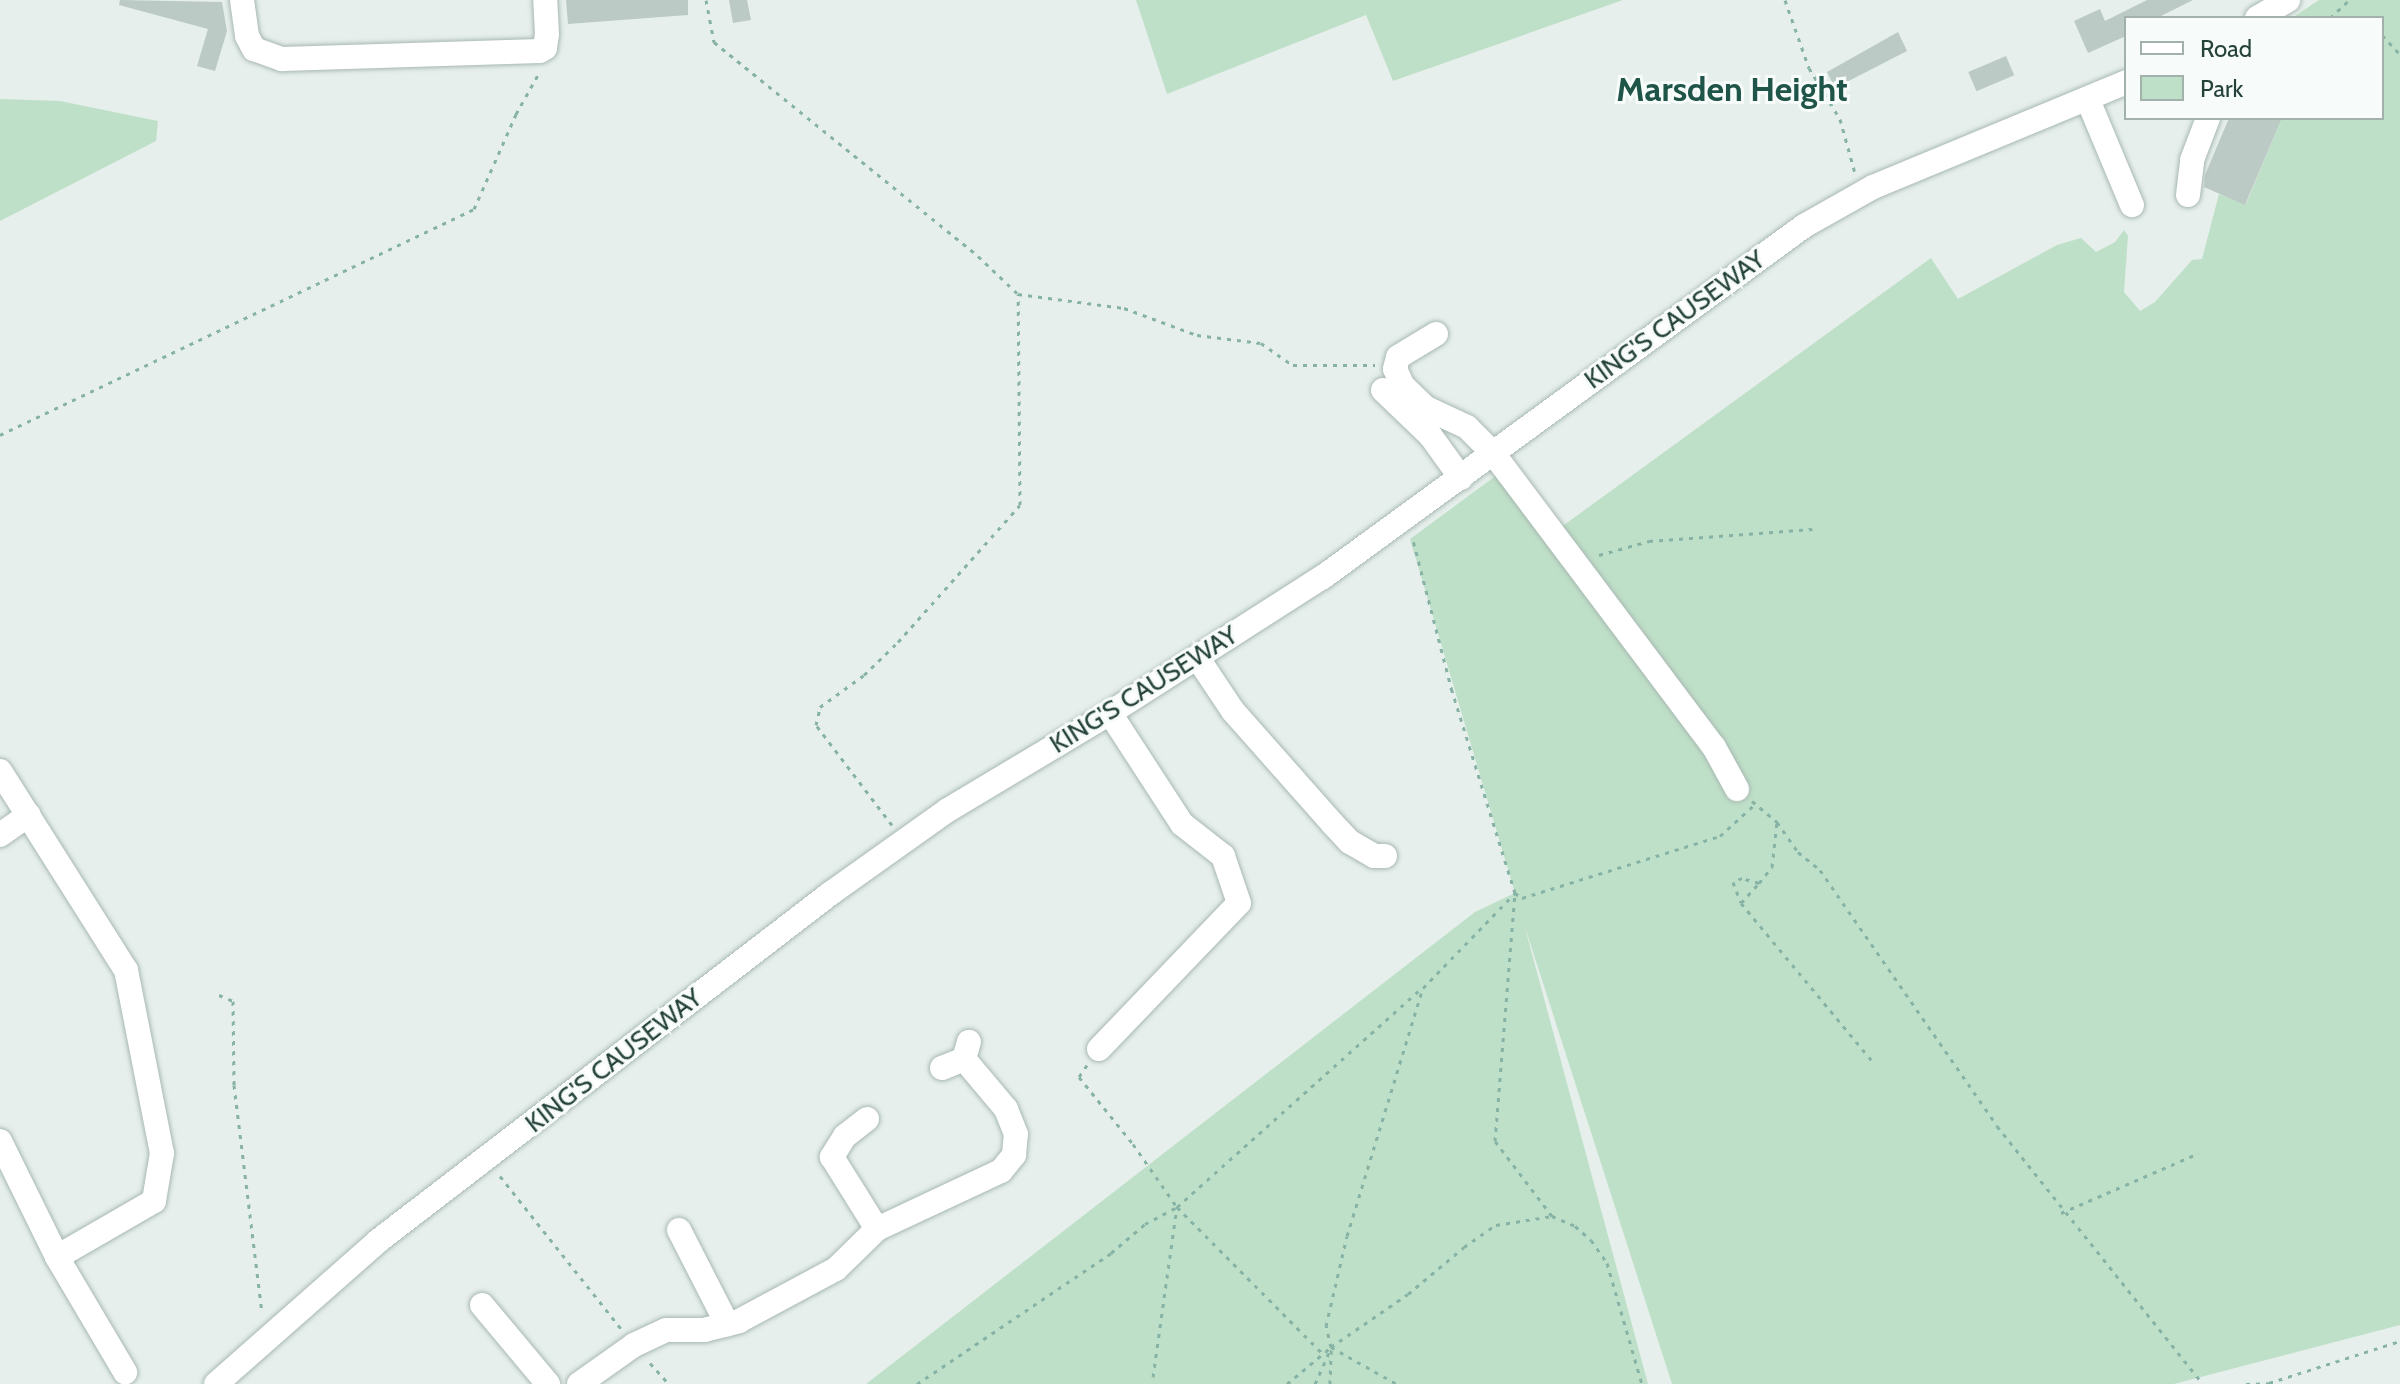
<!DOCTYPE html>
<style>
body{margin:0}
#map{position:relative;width:2400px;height:1384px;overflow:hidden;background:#e6efeb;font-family:Cabin,sans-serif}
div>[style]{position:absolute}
.green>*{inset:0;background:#bfe0c8}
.building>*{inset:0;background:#bbcac4;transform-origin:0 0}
.path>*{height:3px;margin-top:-1.5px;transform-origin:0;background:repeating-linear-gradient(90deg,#86b3a5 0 4px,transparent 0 10px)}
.roads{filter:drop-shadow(0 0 2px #a8b8b2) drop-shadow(0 0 2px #a8b8b2)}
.minor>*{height:24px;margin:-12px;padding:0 12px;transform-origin:12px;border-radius:12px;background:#fff}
span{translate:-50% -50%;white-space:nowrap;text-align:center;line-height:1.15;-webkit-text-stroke:6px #f7fbf9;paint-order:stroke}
.street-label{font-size:26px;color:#24423a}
.district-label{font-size:34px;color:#1f5548;font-weight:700}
.legend{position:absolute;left:2124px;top:16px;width:260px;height:104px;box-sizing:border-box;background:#f7fbf9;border:2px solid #a3b1ad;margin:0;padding:10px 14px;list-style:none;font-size:24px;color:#24423a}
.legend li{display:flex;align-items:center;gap:16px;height:40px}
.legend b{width:40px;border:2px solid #a3b1ad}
</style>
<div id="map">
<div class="green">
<div style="clip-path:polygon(1136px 0,1623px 0,1393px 81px,1366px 15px,1167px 94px)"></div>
<div style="clip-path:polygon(2319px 0,2400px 0,2400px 1325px,2174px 1384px,1672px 1384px,1524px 924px,1648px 1384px,866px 1384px,1475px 912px,1515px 893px,1410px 539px,1505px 469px,1553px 533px,1931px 258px,1958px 299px,2057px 245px,2081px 238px,2096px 252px,2115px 242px,2124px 230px,2128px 236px,2124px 292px,2140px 311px,2155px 302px,2192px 260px,2202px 259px,2219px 194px,2246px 204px,2282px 118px,2382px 118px,2382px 18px,2292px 18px)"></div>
<div style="clip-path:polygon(0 99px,60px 101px,158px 121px,156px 141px,0 221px)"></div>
</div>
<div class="building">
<div style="clip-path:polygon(120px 0,222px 2px,227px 31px,215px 71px,197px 66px,208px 29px,119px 5px)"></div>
<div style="clip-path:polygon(566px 0,688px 0,688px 15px,568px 24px)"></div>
<div style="clip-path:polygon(729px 0,747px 0,751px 20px,733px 23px)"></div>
<div style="clip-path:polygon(2147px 0,2193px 0,2157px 18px,2126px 18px,2126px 36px,2088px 53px,2074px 21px,2100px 9px,2105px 21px)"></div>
<div style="clip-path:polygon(1898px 32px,1907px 51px,1835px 88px,1827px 72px)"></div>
<div style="left:2006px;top:56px;width:21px;height:41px;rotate:67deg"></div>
<div style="clip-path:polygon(2229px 118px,2282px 118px,2245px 205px,2204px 187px,2205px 175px)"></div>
</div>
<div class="path">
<div style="left:706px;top:0;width:43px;rotate:79.2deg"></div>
<div style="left:714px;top:42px;width:340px;rotate:39deg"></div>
<div style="left:978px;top:256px;width:55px;rotate:43.5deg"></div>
<div style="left:1018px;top:294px;width:107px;rotate:7.5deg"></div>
<div style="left:1124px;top:308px;width:78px;rotate:20.3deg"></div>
<div style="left:1197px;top:335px;width:64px;rotate:7.1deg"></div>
<div style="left:1261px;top:343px;width:39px;rotate:35deg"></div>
<div style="left:1293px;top:365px;width:82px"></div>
<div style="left:1785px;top:0;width:72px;rotate:70.6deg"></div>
<div style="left:1809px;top:68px;width:60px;rotate:58.7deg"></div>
<div style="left:1840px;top:119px;width:56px;rotate:74.5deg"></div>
<div style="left:2330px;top:18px;width:26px;rotate:-43deg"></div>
<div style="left:2382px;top:35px;width:26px;rotate:47deg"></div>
<div style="left:0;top:435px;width:525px;rotate:-25.49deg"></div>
<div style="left:474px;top:209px;width:104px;rotate:-66.1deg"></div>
<div style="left:516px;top:114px;width:47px;rotate:-60.7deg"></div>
<div style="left:1599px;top:555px;width:52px;rotate:-15.6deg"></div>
<div style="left:1649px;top:541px;width:164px;rotate:-4.2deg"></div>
<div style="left:1752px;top:801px;width:33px;rotate:40deg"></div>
<div style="left:1777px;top:822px;width:37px;rotate:55deg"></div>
<div style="left:1798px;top:852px;width:28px;rotate:39deg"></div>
<div style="left:1820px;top:870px;width:311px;rotate:55.3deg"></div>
<div style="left:1997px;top:1126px;width:330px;rotate:51.4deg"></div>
<div style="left:892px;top:825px;width:126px;rotate:-127.2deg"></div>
<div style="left:816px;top:725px;width:18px;rotate:-77deg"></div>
<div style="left:820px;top:707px;width:54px;rotate:-36deg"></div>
<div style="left:864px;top:675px;width:47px;rotate:-44.1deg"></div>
<div style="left:898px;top:642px;width:183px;rotate:-48.3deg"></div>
<div style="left:1020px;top:505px;width:211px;rotate:-90.5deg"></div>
<div style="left:1759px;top:883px;width:18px;rotate:-164deg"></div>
<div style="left:1742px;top:878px;width:10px;rotate:156deg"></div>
<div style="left:1733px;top:882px;width:22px;rotate:69deg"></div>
<div style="left:1741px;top:903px;width:27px;rotate:-48deg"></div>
<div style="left:1759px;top:883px;width:21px;rotate:-51deg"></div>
<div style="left:1772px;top:867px;width:45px;rotate:-83.7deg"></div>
<div style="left:1741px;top:903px;width:208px;rotate:50.3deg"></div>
<div style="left:219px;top:995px;width:15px;rotate:23deg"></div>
<div style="left:233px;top:1001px;width:84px;rotate:89.3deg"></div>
<div style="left:234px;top:1085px;width:230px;rotate:83deg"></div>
<div style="left:1087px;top:1065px;width:14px;rotate:124deg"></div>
<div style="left:1079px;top:1077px;width:86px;rotate:51.1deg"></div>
<div style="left:1133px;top:1144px;width:77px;rotate:55.1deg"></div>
<div style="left:1177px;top:1207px;width:207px;rotate:45.2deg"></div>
<div style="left:500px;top:1176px;width:196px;rotate:51.6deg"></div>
<div style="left:2061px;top:1213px;width:150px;rotate:-23.5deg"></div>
<div style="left:1552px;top:1216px;width:94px;rotate:-127.2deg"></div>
<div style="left:1495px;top:1141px;width:249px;rotate:-85.4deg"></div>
<div style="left:1515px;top:893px;width:9px;rotate:36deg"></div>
<div style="left:1522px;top:898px;width:207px;rotate:-17.4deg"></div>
<div style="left:1720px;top:836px;width:47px;rotate:-42.4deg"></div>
<div style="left:1331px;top:1347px;width:76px;rotate:29.3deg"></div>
<div style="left:650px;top:1363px;width:28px;rotate:48deg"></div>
<div style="left:1153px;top:1377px;width:172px;rotate:-82deg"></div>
<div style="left:917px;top:1384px;width:234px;rotate:-34deg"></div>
<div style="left:1111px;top:1253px;width:45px;rotate:-40.5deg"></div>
<div style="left:1145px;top:1224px;width:36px;rotate:-28deg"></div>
<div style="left:1177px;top:1207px;width:326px;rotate:-41.8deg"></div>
<div style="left:1287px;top:1384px;width:57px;rotate:-40.1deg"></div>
<div style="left:1331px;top:1347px;width:93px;rotate:-34.5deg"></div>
<div style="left:1408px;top:1294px;width:73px;rotate:-40deg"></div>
<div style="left:1464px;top:1247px;width:39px;rotate:-35deg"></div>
<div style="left:1496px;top:1225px;width:57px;rotate:-9.1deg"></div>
<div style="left:1552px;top:1216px;width:25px;rotate:23deg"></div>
<div style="left:1575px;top:1226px;width:21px;rotate:41deg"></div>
<div style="left:1591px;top:1240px;width:28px;rotate:55deg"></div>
<div style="left:1607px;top:1263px;width:126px;rotate:73.9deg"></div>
<div style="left:1315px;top:1384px;width:36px;rotate:-66deg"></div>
<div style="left:1330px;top:1384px;width:37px;rotate:-88deg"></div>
<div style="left:1331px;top:1347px;width:22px;rotate:-103deg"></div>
<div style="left:1326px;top:1326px;width:92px;rotate:-76.9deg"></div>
<div style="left:1347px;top:1236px;width:259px;rotate:-73deg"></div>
<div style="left:1423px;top:988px;width:132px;rotate:-45.9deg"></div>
<div style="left:1515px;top:893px;width:212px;rotate:-107.3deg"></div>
<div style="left:1452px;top:691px;width:156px;rotate:-104.5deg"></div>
<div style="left:2246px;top:1384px;width:23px;rotate:-2deg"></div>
<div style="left:2269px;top:1383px;width:138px;rotate:-17.8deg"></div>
</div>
<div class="roads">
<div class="minor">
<div style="left:242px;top:0;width:36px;rotate:82deg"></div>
<div style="left:247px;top:36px;width:15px;rotate:62deg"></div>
<div style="left:254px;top:49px;width:30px;rotate:20deg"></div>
<div style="left:282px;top:59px;width:258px;rotate:-1.8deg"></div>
<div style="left:540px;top:51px;width:6px;rotate:-31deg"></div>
<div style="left:545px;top:48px;width:14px;rotate:-82deg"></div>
<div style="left:547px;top:34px;width:34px;rotate:-93deg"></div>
<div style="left:2257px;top:18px;width:36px;rotate:-30deg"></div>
<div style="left:2088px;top:100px;width:114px;rotate:67.3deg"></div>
<div style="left:2188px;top:195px;width:35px;rotate:-83deg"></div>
<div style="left:2192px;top:160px;width:45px;rotate:-69.1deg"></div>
<div style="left:1436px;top:334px;width:44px;rotate:148.8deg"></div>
<div style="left:1398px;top:357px;width:12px;rotate:104deg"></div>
<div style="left:1395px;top:369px;width:19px;rotate:65deg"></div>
<div style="left:1403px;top:386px;width:32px;rotate:44deg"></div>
<div style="left:1426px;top:408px;width:45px;rotate:24.9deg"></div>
<div style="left:1467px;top:427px;width:37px;rotate:45deg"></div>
<div style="left:1493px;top:453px;width:368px;rotate:53.1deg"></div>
<div style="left:1714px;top:747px;width:48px;rotate:61.3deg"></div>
<div style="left:1383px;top:390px;width:65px;rotate:43.8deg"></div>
<div style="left:1430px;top:435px;width:53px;rotate:54.2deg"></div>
<div style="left:1197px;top:657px;width:65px;rotate:56.3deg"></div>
<div style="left:1233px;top:711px;width:149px;rotate:48.5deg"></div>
<div style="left:1332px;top:823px;width:26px;rotate:47deg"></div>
<div style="left:1350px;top:842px;width:28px;rotate:30deg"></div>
<div style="left:1374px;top:856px;width:11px"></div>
<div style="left:0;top:771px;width:236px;rotate:57.7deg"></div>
<div style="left:126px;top:970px;width:187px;rotate:78.9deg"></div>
<div style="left:162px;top:1153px;width:49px;rotate:99.5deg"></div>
<div style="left:154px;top:1201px;width:112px;rotate:150deg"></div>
<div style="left:0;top:835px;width:35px;rotate:-35deg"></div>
<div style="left:1099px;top:1049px;width:202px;rotate:-46.2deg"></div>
<div style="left:1239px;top:903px;width:50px;rotate:-108.8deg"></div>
<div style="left:1223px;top:856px;width:52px;rotate:-142deg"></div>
<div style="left:1182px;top:824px;width:132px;rotate:-123deg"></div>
<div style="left:942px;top:1068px;width:24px;rotate:-22deg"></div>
<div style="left:964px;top:1059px;width:18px;rotate:-74deg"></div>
<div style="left:867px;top:1119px;width:28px;rotate:142deg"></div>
<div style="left:845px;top:1136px;width:25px;rotate:122deg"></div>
<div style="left:832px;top:1157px;width:85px;rotate:58deg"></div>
<div style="left:0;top:1141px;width:129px;rotate:63.8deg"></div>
<div style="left:57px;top:1257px;width:134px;rotate:59.4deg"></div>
<div style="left:679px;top:1230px;width:106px;rotate:62.9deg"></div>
<div style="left:482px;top:1305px;width:103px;rotate:50.1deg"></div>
<div style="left:216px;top:1384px;width:216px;rotate:-41.4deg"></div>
<div style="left:378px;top:1241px;width:571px;rotate:-37.53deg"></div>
<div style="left:831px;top:893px;width:143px;rotate:-35.4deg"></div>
<div style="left:948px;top:810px;width:189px;rotate:-30.9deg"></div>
<div style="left:1110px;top:713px;width:253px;rotate:-32.6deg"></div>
<div style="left:1323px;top:577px;width:595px;rotate:-36.12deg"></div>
<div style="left:1804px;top:226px;width:79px;rotate:-29.5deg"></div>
<div style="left:1873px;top:187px;width:274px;rotate:-22.5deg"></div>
<div style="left:579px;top:1384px;width:67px;rotate:-35.3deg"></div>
<div style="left:634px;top:1345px;width:35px;rotate:-25deg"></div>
<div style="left:666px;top:1330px;width:38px"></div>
<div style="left:704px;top:1330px;width:36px;rotate:-14deg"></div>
<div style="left:739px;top:1321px;width:110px;rotate:-28.2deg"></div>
<div style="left:836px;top:1269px;width:57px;rotate:-44.3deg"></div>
<div style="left:877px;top:1229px;width:137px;rotate:-25.1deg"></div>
<div style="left:1001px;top:1171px;width:21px;rotate:-51deg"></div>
<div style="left:1014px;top:1155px;width:21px;rotate:-85deg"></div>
<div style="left:1016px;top:1134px;width:27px;rotate:-112deg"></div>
<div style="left:1006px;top:1109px;width:65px;rotate:-130deg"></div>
</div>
</div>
<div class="street-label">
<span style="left:1675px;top:320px;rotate:-36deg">KING'S CAUSEWAY</span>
<span style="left:1144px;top:690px;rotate:-32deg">KING'S CAUSEWAY</span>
<span style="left:614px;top:1061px;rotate:-38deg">KING'S CAUSEWAY</span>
</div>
<div class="district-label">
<span style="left:1732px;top:90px">Marsden Height</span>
</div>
<ul class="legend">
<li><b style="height:10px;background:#fff"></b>Road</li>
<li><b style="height:22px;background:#bfe0c8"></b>Park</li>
</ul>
</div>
